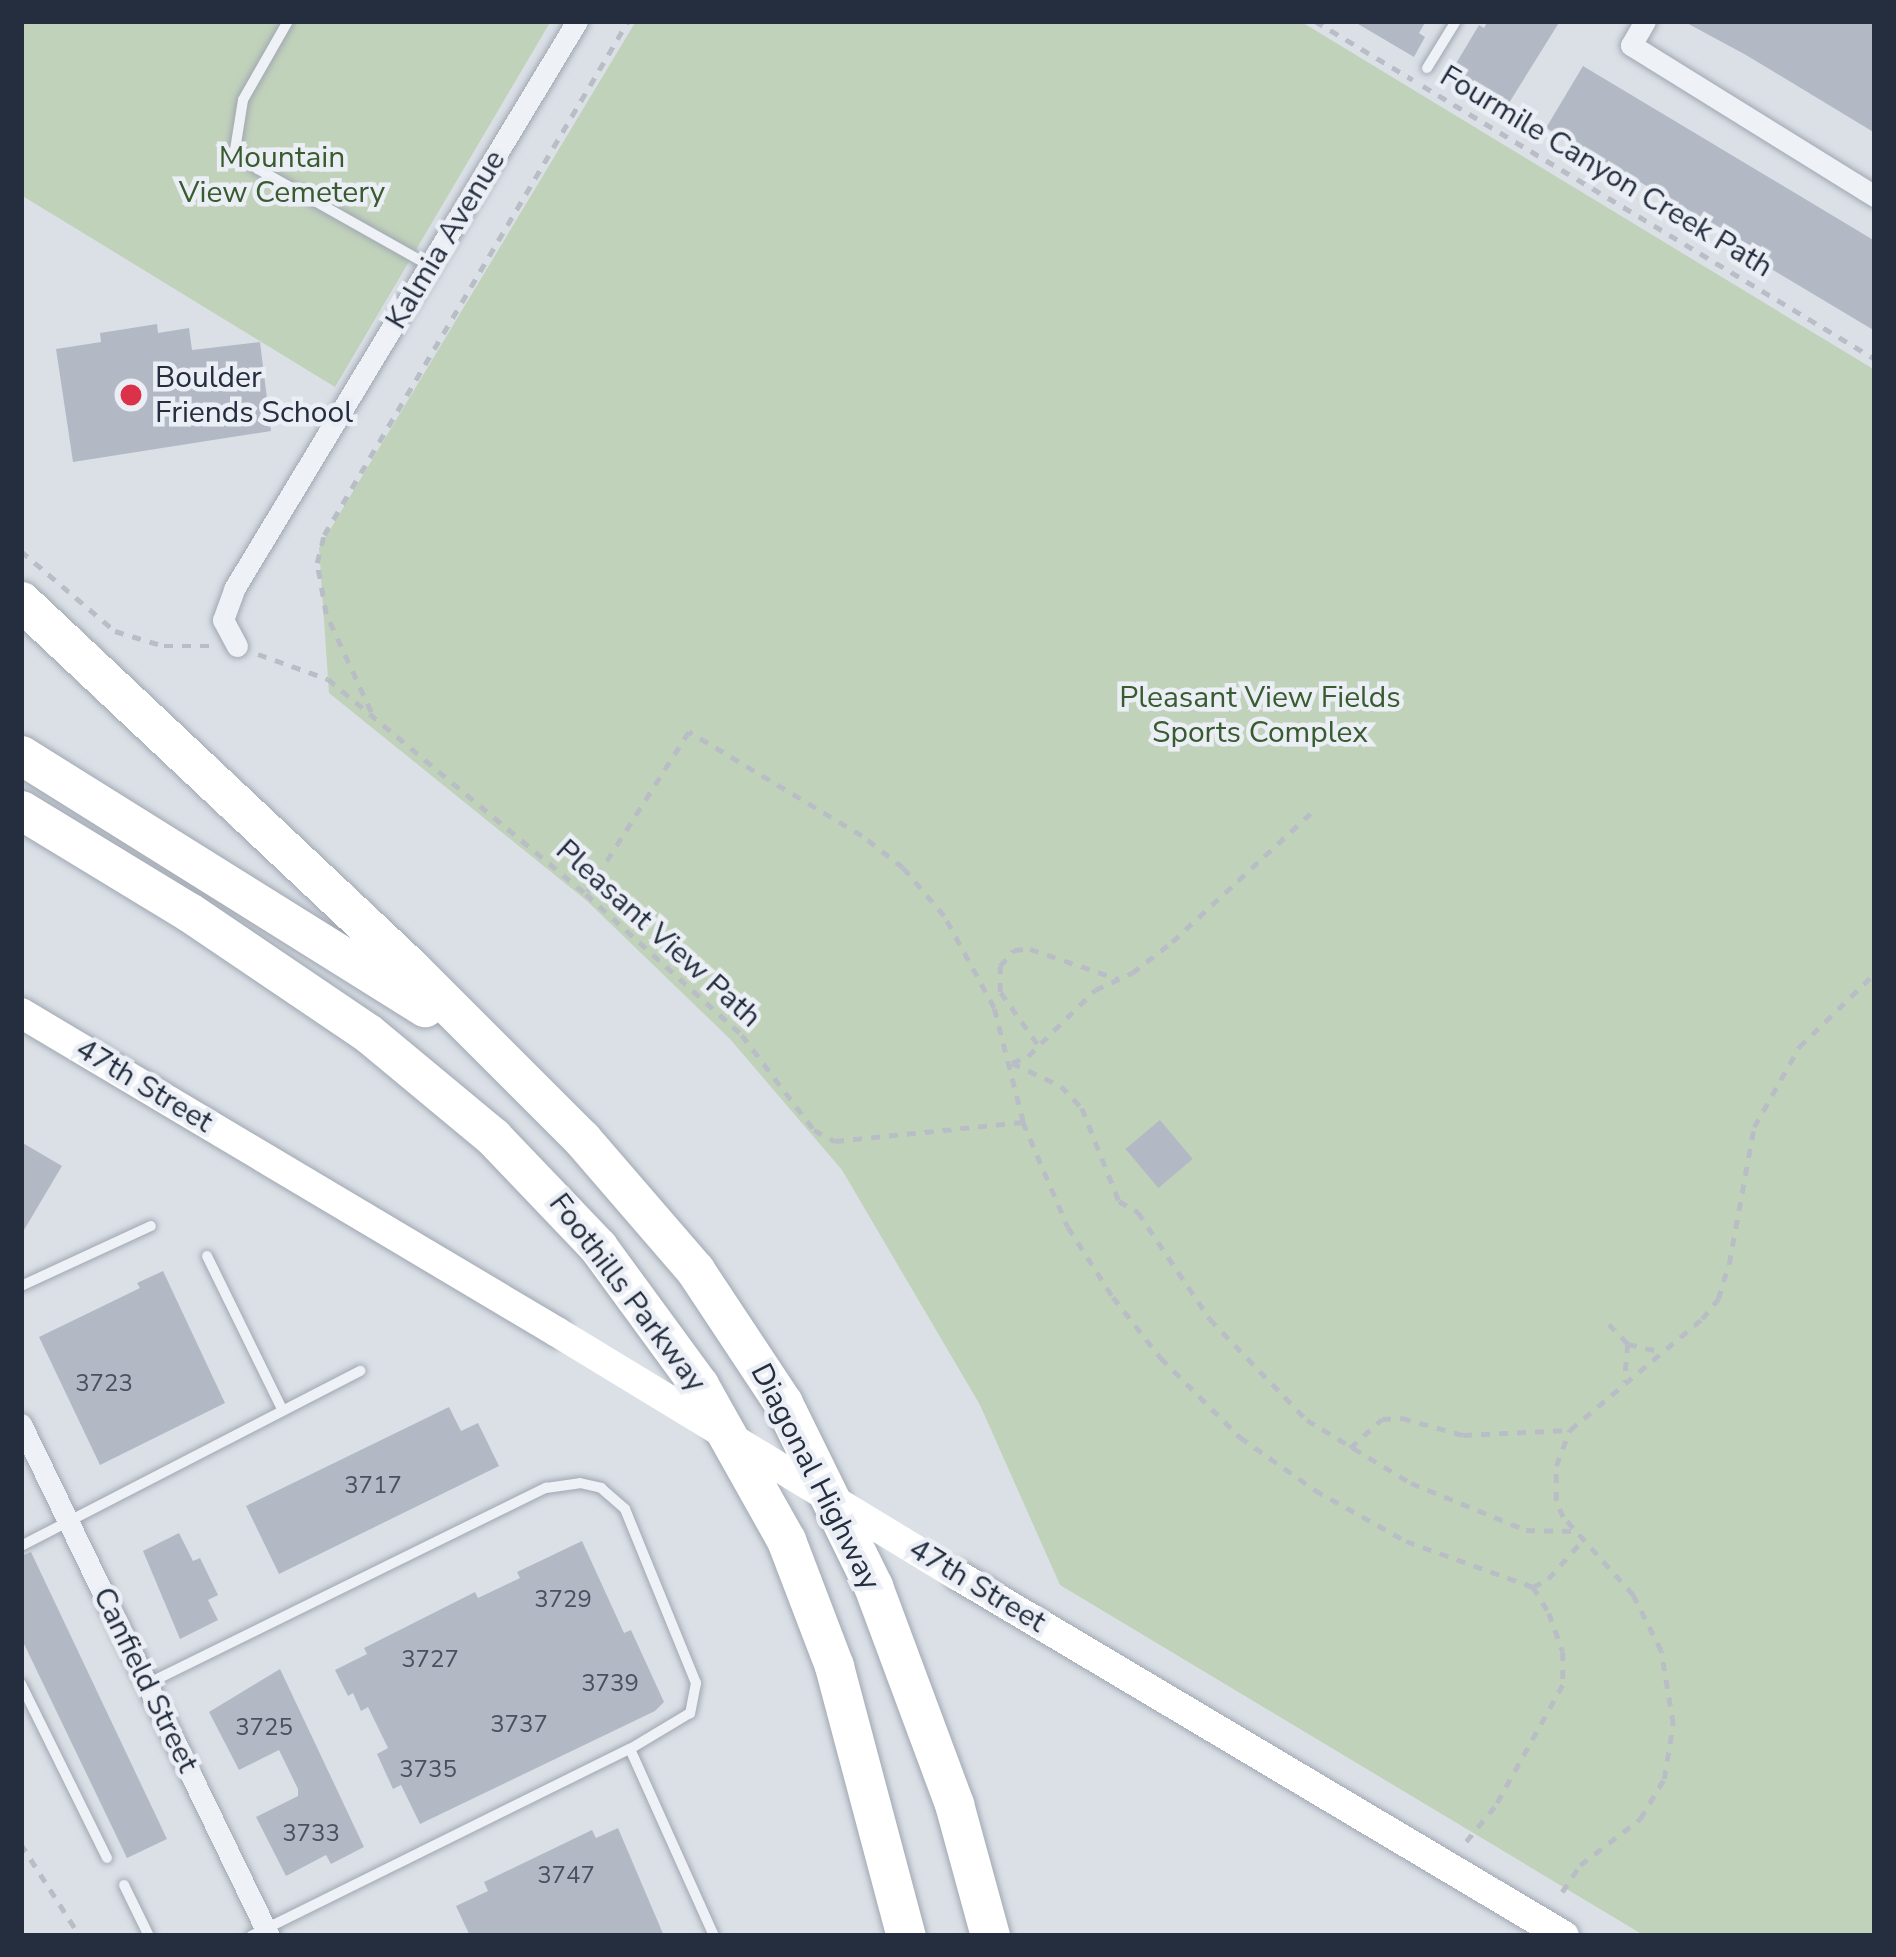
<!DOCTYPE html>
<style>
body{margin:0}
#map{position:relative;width:1896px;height:1957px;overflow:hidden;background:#dbe0e7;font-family:"Nunito Sans",sans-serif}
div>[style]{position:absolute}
.green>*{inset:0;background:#c1d2bb}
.building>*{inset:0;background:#b2b9c5;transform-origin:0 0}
.path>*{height:4.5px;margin-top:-2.25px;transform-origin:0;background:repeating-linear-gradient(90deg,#b9bec6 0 9px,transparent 0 18px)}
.roads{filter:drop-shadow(0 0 3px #a0a7b1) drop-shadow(0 0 3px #a0a7b1)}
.lane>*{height:10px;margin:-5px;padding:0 5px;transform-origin:5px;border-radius:5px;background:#eef1f5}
.street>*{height:21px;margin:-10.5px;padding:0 10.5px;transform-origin:10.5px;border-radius:10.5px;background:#eef1f5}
.secondary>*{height:30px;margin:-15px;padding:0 15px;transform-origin:15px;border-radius:15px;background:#fff}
.highway>*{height:39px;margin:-19.5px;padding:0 19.5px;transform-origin:19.5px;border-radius:19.5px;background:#fff}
.secondary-bridge>*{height:30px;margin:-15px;padding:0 15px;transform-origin:15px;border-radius:15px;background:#fff}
.dots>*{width:33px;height:33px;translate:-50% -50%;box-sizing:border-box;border:6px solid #ebeff5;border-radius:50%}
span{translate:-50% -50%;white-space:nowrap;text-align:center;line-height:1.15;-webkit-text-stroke:9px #ebeff5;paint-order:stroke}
.number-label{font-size:24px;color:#485160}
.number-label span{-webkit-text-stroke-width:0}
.park-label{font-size:30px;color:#385c30}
.street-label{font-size:30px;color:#242e3f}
.poi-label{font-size:30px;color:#242e3f}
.left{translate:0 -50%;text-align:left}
.frame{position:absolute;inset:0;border:24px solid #242e3f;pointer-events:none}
</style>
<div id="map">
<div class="green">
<div style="clip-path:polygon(21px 21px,551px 21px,335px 387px,21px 195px)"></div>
<div style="clip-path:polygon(636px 21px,1300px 21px,1875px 370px,1875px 1936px,1645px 1936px,1060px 1585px,980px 1405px,842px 1170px,730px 1039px,587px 901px,329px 693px,319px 548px)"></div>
</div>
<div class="building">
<div style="clip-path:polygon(1353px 21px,1426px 21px,1419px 33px,1425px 37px,1414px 57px)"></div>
<div style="clip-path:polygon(1488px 21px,1560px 21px,1504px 111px,1448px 77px,1479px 25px,1484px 28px)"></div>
<div style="clip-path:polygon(1683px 21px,1875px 21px,1875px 133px,1746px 55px)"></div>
<div style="clip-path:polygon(1583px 66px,1875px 241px,1875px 331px,1748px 255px,1753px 247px,1546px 128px)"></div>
<div style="clip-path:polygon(157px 324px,158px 333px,189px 328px,192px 350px,260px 342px,271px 431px,73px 462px,56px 349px,101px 342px,100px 333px)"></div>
<div style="left:1160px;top:1120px;width:51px;height:45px;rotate:50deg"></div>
<div style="clip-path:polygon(21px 1142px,62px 1166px,21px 1235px)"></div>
<div style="clip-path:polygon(163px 1271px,225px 1403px,100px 1465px,39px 1337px,140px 1288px,137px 1283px)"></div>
<div style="clip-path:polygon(449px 1407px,461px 1431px,478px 1423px,499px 1466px,279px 1574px,246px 1506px)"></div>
<div style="clip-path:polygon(179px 1533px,193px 1561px,200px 1558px,218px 1595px,208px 1600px,218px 1620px,180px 1639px,143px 1551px)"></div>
<div style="clip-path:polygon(582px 1541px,624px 1633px,631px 1630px,664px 1702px,655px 1711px,420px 1824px,401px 1785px,393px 1789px,377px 1754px,388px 1748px,368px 1707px,361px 1711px,353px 1693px,348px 1696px,335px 1670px,367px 1654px,364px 1648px,475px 1592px,478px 1598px,520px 1578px,517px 1572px)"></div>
<div style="clip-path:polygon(31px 1552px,167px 1839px,127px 1858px,24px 1644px,21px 1556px)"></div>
<div style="clip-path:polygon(280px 1669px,364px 1847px,331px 1864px,326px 1855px,286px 1876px,256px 1817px,298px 1796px,298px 1789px,279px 1750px,239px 1770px,209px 1712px)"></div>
<div style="clip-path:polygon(618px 1828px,664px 1936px,470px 1936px,456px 1906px,488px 1891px,484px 1882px,592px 1830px,596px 1838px)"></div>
</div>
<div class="path">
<div style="left:1315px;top:21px;width:114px;rotate:31deg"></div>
<div style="left:1423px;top:86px;width:528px;rotate:31.13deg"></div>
<div style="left:21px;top:551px;width:123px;rotate:40.4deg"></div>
<div style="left:115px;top:631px;width:51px;rotate:17deg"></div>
<div style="left:164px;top:646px;width:47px"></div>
<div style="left:258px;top:654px;width:74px;rotate:19.7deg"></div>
<div style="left:328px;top:679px;width:336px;rotate:39.8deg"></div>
<div style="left:586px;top:894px;width:210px;rotate:42.1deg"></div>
<div style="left:742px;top:1035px;width:119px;rotate:52.8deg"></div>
<div style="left:814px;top:1130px;width:24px;rotate:28deg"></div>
<div style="left:835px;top:1141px;width:189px;rotate:-5.8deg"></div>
<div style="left:1023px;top:1122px;width:118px;rotate:-104.3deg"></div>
<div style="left:994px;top:1008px;width:105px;rotate:-118.5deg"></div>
<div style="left:944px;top:916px;width:63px;rotate:-130.5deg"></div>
<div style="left:903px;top:868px;width:52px;rotate:-142deg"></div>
<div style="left:862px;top:836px;width:202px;rotate:-149deg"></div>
<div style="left:689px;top:732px;width:192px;rotate:122.4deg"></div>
<div style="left:371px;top:712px;width:108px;rotate:-114.7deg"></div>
<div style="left:326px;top:614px;width:52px;rotate:-100deg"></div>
<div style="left:317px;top:563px;width:29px;rotate:-76deg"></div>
<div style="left:324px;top:535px;width:597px;rotate:-59.4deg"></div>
<div style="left:1037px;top:1044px;width:64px;rotate:-125.4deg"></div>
<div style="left:1000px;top:992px;width:26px;rotate:-90deg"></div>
<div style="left:1000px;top:966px;width:21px;rotate:-49deg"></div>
<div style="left:1014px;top:950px;width:16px;rotate:-4deg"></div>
<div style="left:1030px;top:949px;width:93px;rotate:18.8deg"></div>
<div style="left:1012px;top:1063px;width:54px;rotate:25.1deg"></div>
<div style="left:1061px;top:1086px;width:30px;rotate:46deg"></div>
<div style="left:1082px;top:1108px;width:100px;rotate:68.3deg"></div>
<div style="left:1119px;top:1201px;width:22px;rotate:30deg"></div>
<div style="left:1138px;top:1212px;width:129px;rotate:56.1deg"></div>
<div style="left:1210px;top:1319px;width:140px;rotate:46.2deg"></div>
<div style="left:1307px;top:1420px;width:122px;rotate:31.2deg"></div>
<div style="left:1411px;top:1483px;width:124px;rotate:22.2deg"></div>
<div style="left:1526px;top:1530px;width:46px;rotate:1.2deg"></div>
<div style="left:1012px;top:1063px;width:17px;rotate:-24deg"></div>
<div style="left:1028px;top:1056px;width:94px;rotate:-44.6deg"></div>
<div style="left:1095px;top:990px;width:41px;rotate:-24.7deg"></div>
<div style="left:1132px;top:973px;width:51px;rotate:-37.8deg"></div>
<div style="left:1172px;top:942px;width:194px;rotate:-42.9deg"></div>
<div style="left:1023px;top:1122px;width:114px;rotate:66.8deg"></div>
<div style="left:1068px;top:1227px;width:83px;rotate:57.3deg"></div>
<div style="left:1113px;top:1297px;width:78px;rotate:51.8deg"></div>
<div style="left:1161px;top:1358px;width:112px;rotate:45deg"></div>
<div style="left:1240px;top:1437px;width:92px;rotate:35.2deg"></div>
<div style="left:1315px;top:1490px;width:104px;rotate:29.3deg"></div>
<div style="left:1406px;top:1541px;width:135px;rotate:19.9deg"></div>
<div style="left:1533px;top:1587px;width:31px;rotate:58deg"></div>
<div style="left:1549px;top:1613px;width:41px;rotate:70.3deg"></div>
<div style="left:1563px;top:1652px;width:33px;rotate:90deg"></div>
<div style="left:1563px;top:1685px;width:140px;rotate:119.1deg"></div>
<div style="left:1495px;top:1807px;width:52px;rotate:129.5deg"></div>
<div style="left:1609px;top:1324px;width:28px;rotate:46deg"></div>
<div style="left:1628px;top:1344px;width:38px;rotate:95deg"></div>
<div style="left:1628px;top:1344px;width:35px;rotate:13deg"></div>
<div style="left:1350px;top:1448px;width:43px;rotate:-42.2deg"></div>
<div style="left:1382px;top:1419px;width:20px;rotate:-3deg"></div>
<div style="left:1402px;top:1418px;width:63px;rotate:15.6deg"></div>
<div style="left:1463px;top:1435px;width:107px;rotate:-2.7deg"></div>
<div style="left:1533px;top:1587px;width:17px;rotate:-28deg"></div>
<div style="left:1548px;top:1579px;width:50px;rotate:-48.3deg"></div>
<div style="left:21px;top:1844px;width:109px;rotate:57.3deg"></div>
<div style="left:1562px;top:1892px;width:32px;rotate:-56deg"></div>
<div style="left:1580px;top:1865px;width:76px;rotate:-37.5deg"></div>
<div style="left:1640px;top:1819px;width:47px;rotate:-59deg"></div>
<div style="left:1664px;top:1779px;width:56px;rotate:-80.7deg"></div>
<div style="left:1673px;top:1724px;width:74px;rotate:-99.3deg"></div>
<div style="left:1661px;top:1651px;width:63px;rotate:-116.6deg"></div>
<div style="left:1633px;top:1595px;width:105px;rotate:-131.9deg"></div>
<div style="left:1563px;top:1517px;width:17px;rotate:-114deg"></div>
<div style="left:1556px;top:1501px;width:35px;rotate:-90deg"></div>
<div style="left:1556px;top:1466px;width:39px;rotate:-69deg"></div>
<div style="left:1570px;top:1430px;width:172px;rotate:-40.1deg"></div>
<div style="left:1702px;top:1319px;width:26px;rotate:-51deg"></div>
<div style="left:1718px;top:1299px;width:37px;rotate:-73deg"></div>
<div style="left:1729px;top:1264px;width:139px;rotate:-79.7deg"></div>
<div style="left:1754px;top:1127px;width:92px;rotate:-60.6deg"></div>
<div style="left:1799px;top:1047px;width:106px;rotate:-44.2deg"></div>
</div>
<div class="roads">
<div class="lane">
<div style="left:288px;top:21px;width:91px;rotate:119.7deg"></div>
<div style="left:243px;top:100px;width:51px;rotate:99.1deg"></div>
<div style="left:235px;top:150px;width:30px;rotate:40deg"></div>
<div style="left:258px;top:169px;width:197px;rotate:29.4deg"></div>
<div style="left:1427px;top:68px;width:55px;rotate:-58.3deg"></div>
<div style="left:207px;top:1256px;width:170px;rotate:63.9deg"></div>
<div style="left:21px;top:1286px;width:143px;rotate:-24.8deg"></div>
<div style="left:21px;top:1546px;width:382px;rotate:-27.3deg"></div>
<div style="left:21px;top:1684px;width:194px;rotate:63.7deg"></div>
<div style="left:147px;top:1684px;width:445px;rotate:-26.2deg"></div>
<div style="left:546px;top:1488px;width:34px;rotate:-8deg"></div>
<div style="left:580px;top:1483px;width:22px;rotate:13deg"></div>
<div style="left:601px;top:1488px;width:32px;rotate:41deg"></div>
<div style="left:625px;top:1509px;width:188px;rotate:67.8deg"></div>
<div style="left:696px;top:1683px;width:31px;rotate:101deg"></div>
<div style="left:690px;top:1713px;width:70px;rotate:149deg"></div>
<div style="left:124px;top:1885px;width:57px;rotate:63.9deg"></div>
<div style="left:251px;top:1936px;width:423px;rotate:-26.3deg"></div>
<div style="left:630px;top:1749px;width:205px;rotate:65.8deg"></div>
</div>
<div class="street">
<div style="left:1645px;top:21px;width:28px;rotate:120deg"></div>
<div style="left:1631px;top:45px;width:287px;rotate:31.8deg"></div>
<div style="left:237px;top:646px;width:30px;rotate:-118deg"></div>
<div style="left:223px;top:620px;width:33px;rotate:-70deg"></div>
<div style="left:234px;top:589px;width:664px;rotate:-58.87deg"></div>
<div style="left:21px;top:1424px;width:569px;rotate:64.16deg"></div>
</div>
<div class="secondary">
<div style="left:21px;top:1013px;width:624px;rotate:30.76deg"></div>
<div style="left:959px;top:1576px;width:704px;rotate:30.75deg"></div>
</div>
<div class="highway">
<div style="left:21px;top:601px;width:537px;rotate:43.26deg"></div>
<div style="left:412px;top:969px;width:240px;rotate:45deg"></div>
<div style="left:582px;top:1139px;width:173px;rotate:49.2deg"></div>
<div style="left:695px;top:1270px;width:159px;rotate:56.5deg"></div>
<div style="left:783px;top:1403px;width:204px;rotate:63.8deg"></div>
<div style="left:873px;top:1586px;width:233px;rotate:69.6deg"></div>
<div style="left:954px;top:1804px;width:137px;rotate:74.7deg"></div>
<div style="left:21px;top:755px;width:476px;rotate:32deg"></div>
<div style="left:21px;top:810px;width:197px;rotate:31.3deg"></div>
<div style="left:189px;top:912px;width:217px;rotate:34.1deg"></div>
<div style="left:369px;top:1034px;width:161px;rotate:39.7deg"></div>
<div style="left:493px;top:1137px;width:152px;rotate:46.3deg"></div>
<div style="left:598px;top:1247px;width:171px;rotate:53.8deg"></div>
<div style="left:699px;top:1385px;width:178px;rotate:60.7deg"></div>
<div style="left:786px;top:1540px;width:135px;rotate:69.1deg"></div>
<div style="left:834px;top:1666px;width:279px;rotate:75.1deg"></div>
</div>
</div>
<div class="secondary-bridge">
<div style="left:557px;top:1332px;width:470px;rotate:31.3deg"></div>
</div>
<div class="dots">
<div style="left:131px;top:395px;background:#dc314b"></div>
</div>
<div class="number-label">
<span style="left:104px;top:1384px">3723</span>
<span style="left:373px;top:1486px">3717</span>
<span style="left:563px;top:1600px">3729</span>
<span style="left:430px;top:1660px">3727</span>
<span style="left:610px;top:1684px">3739</span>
<span style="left:519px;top:1725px">3737</span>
<span style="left:264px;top:1728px">3725</span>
<span style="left:428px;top:1770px">3735</span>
<span style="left:311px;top:1834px">3733</span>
<span style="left:566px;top:1876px">3747</span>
</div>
<div class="park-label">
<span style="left:282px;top:175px">Mountain<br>View Cemetery</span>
<span style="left:1260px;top:715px">Pleasant View Fields<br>Sports Complex</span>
</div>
<div class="street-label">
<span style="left:1606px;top:172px;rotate:31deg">Fourmile Canyon Creek Path</span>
<span style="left:446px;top:240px;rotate:-59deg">Kalmia Avenue</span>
<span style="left:658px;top:934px;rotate:42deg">Pleasant View Path</span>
<span style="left:144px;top:1086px;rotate:31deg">47th Street</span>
<span style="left:627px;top:1293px;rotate:53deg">Foothills Parkway</span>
<span style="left:815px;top:1477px;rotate:63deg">Diagonal Highway</span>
<span style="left:977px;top:1586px;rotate:31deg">47th Street</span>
<span style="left:145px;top:1680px;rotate:64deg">Canfield Street</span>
</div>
<div class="poi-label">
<span class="left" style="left:155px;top:395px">Boulder<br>Friends School</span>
</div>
<div class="frame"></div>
</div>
